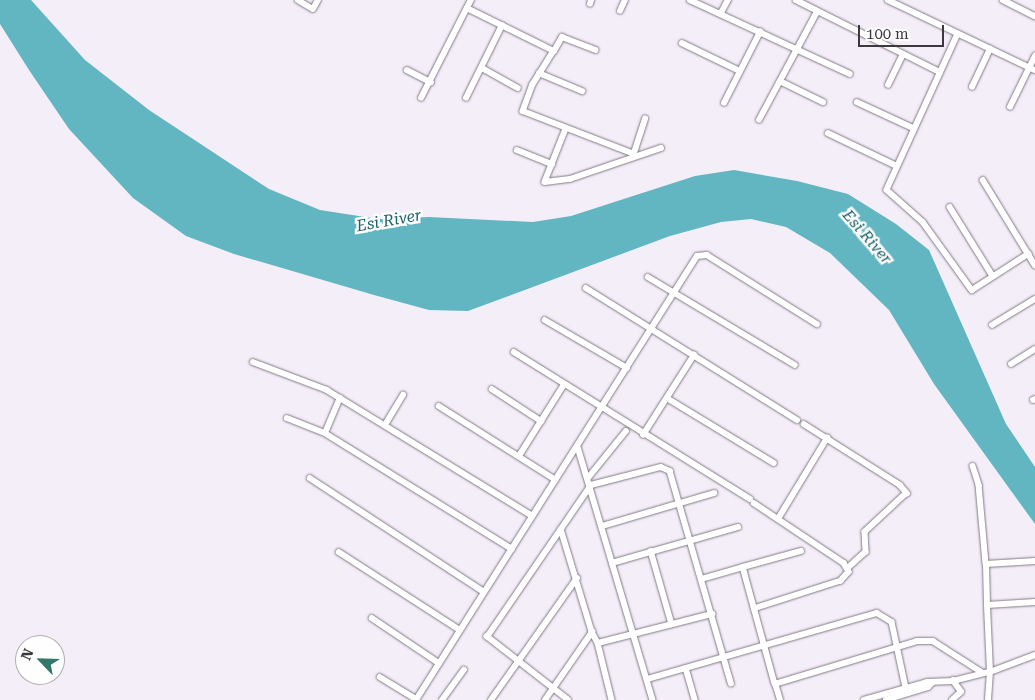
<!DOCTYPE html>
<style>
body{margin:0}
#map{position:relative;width:1035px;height:700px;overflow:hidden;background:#f4eef9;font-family:"Roboto Serif",serif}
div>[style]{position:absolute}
.water>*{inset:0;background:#62b6c1}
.roads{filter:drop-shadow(0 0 1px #807a84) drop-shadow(0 0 1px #807a84)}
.minor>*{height:5.5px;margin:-2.75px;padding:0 2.75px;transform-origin:2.75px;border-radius:2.75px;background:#fff}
span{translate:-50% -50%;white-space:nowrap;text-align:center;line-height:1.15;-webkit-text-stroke:5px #fefefe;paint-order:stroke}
.water-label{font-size:16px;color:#1d626a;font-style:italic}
.north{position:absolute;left:15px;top:635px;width:50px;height:50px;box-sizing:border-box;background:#fefefe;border:1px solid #b0afb1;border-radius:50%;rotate:294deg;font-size:14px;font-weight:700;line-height:20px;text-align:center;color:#3c393e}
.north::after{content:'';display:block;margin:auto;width:18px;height:22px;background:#347667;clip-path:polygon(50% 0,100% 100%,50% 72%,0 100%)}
.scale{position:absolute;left:858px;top:25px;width:86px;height:22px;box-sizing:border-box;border:2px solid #3c393e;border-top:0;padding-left:6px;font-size:15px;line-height:18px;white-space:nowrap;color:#3c393e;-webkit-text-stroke:4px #fefefe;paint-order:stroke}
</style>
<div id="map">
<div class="water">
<div style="clip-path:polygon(0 0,31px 0,85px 60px,149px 110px,269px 189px,320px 210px,378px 219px,429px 217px,533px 222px,571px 216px,695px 176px,734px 170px,797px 181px,848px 194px,896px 224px,929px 250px,1006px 424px,1035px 467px,1035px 524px,934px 384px,889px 310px,830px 253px,786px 227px,751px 219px,721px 222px,670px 236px,468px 311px,429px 310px,374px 295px,234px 254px,186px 236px,133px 198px,69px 129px,29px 70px,0 24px)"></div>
</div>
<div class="roads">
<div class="minor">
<div style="left:298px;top:0;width:17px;rotate:31deg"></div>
<div style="left:313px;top:9px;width:10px;rotate:-61deg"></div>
<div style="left:690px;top:0;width:176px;rotate:24.8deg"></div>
<div style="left:796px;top:0;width:161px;rotate:26.6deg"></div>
<div style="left:888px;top:0;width:163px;rotate:25.5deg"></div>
<div style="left:1003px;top:0;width:36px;rotate:27deg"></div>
<div style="left:590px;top:4px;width:4px;rotate:-76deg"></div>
<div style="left:467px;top:8px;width:97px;rotate:26.3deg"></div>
<div style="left:554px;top:51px;width:39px;rotate:122deg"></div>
<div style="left:533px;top:84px;width:29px;rotate:110deg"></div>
<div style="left:523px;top:111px;width:117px;rotate:21.1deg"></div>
<div style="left:620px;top:11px;width:12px;rotate:-66deg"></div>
<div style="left:721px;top:13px;width:15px;rotate:-62deg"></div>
<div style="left:958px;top:34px;width:171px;rotate:114.5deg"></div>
<div style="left:887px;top:190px;width:48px;rotate:41.6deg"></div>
<div style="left:923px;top:222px;width:84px;rotate:54.2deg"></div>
<div style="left:972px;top:290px;width:67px;rotate:-32.7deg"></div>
<div style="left:682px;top:43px;width:64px;rotate:25.8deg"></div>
<div style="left:554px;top:51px;width:16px;rotate:-60deg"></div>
<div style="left:562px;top:37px;width:36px;rotate:21deg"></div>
<div style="left:482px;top:68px;width:41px;rotate:29.1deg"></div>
<div style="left:407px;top:70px;width:27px;rotate:27deg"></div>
<div style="left:539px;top:73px;width:47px;rotate:22.7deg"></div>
<div style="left:780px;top:81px;width:48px;rotate:26deg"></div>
<div style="left:888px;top:85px;width:34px;rotate:-64deg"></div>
<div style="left:972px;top:87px;width:42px;rotate:-64.7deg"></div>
<div style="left:421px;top:98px;width:110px;rotate:-63deg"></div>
<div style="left:466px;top:98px;width:81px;rotate:-63.7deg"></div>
<div style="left:857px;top:102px;width:62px;rotate:24.9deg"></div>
<div style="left:724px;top:103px;width:80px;rotate:-63.1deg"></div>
<div style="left:1010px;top:107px;width:57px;rotate:-63.9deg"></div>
<div style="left:759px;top:120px;width:123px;rotate:-61.8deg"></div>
<div style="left:566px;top:129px;width:57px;rotate:111.6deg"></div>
<div style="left:545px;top:182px;width:25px;rotate:-7deg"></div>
<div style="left:570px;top:179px;width:96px;rotate:-18.8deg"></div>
<div style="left:828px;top:133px;width:76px;rotate:25.6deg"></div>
<div style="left:517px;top:150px;width:38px;rotate:22deg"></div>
<div style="left:633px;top:156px;width:39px;rotate:-72deg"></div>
<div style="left:983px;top:180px;width:100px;rotate:58.5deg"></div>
<div style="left:950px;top:207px;width:81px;rotate:58.1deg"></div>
<div style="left:648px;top:277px;width:171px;rotate:30.9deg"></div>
<div style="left:586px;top:288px;width:249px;rotate:32deg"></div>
<div style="left:545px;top:320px;width:95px;rotate:30.3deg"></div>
<div style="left:992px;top:325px;width:50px;rotate:-31.2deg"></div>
<div style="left:514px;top:352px;width:278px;rotate:31.9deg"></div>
<div style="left:253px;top:362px;width:79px;rotate:20.7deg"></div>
<div style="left:327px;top:390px;width:241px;rotate:31.5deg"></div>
<div style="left:1011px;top:364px;width:28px;rotate:-32deg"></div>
<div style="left:492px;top:389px;width:59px;rotate:33.1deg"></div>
<div style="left:667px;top:398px;width:125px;rotate:31.3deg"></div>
<div style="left:1033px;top:400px;width:2px;rotate:-27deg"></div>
<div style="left:439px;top:406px;width:138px;rotate:32.3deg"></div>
<div style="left:287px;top:418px;width:41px;rotate:21.5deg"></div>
<div style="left:325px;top:433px;width:220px;rotate:31.8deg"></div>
<div style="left:804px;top:424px;width:114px;rotate:32.4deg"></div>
<div style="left:900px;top:485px;width:11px;rotate:49deg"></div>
<div style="left:907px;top:493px;width:57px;rotate:137.1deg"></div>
<div style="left:865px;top:532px;width:20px;rotate:87deg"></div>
<div style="left:866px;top:552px;width:24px;rotate:138deg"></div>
<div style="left:385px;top:425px;width:35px;rotate:-59deg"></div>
<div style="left:325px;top:433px;width:38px;rotate:-67deg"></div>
<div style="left:643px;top:435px;width:95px;rotate:-57.5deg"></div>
<div style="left:578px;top:447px;width:264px;rotate:73.5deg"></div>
<div style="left:519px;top:456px;width:83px;rotate:-57.8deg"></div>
<div style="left:973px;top:466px;width:20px;rotate:72deg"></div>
<div style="left:979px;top:485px;width:79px;rotate:84.9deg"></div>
<div style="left:310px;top:478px;width:208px;rotate:33.2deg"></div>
<div style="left:588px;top:478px;width:60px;rotate:-51deg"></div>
<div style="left:754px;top:503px;width:108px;rotate:33.7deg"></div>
<div style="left:844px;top:563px;width:10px;rotate:61deg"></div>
<div style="left:849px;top:572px;width:12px;rotate:132deg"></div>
<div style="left:841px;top:581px;width:91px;rotate:162.2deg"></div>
<div style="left:778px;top:519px;width:95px;rotate:-58.8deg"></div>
<div style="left:602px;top:526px;width:117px;rotate:-16.4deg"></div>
<div style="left:561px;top:529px;width:108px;rotate:73.2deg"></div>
<div style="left:592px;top:632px;width:13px;rotate:61deg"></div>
<div style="left:598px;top:643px;width:118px;rotate:-14.3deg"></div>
<div style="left:651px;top:551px;width:76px;rotate:74deg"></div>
<div style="left:339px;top:552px;width:144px;rotate:32.8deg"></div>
<div style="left:612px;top:563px;width:131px;rotate:-15.9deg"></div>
<div style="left:743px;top:567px;width:60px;rotate:-15.4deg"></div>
<div style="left:702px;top:579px;width:43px;rotate:-16.3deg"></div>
<div style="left:743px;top:567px;width:121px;rotate:74.7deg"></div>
<div style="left:987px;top:605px;width:41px;rotate:-91.4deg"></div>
<div style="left:986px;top:564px;width:49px;rotate:-3.5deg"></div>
<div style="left:372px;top:618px;width:81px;rotate:33.9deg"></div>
<div style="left:598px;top:643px;width:59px;rotate:76.2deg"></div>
<div style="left:686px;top:668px;width:33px;rotate:74deg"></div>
<div style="left:380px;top:677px;width:42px;rotate:31.4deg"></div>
<div style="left:648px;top:679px;width:238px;rotate:-16.1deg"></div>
<div style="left:877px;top:613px;width:17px;rotate:31deg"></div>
<div style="left:892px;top:622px;width:67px;rotate:78deg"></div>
<div style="left:416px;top:700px;width:525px;rotate:-57.67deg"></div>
<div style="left:697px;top:256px;width:10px;rotate:-6deg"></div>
<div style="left:707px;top:255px;width:130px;rotate:32.1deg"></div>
<div style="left:442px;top:700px;width:37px;rotate:-54deg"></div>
<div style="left:491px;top:700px;width:149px;rotate:-54.8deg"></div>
<div style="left:545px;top:700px;width:83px;rotate:-55.3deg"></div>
<div style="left:568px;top:700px;width:103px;rotate:-142.1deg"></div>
<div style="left:487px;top:637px;width:184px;rotate:-55.6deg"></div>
<div style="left:591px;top:485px;width:72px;rotate:-14.4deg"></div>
<div style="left:661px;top:467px;width:10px;rotate:24deg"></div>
<div style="left:670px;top:471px;width:221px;rotate:73.9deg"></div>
<div style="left:780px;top:700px;width:17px;rotate:-107deg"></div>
<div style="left:775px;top:684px;width:148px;rotate:-16.8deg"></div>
<div style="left:917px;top:641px;width:16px"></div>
<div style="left:933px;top:641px;width:59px;rotate:32.6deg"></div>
<div style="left:864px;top:700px;width:66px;rotate:-15.9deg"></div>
<div style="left:927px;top:682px;width:26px;rotate:-2deg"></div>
<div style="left:953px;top:681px;width:38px;rotate:-14deg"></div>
<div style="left:990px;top:672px;width:67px;rotate:-92.6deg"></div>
<div style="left:987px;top:605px;width:48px;rotate:-3.6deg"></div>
<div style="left:886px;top:700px;width:44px;rotate:-17.2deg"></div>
<div style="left:928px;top:687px;width:6px;rotate:-45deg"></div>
<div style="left:952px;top:700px;width:12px;rotate:-42deg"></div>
<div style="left:961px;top:692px;width:14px;rotate:-126deg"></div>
<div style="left:988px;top:700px;width:28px;rotate:-86deg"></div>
<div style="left:990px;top:672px;width:48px;rotate:-20.7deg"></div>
</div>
</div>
<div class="water-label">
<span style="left:389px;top:221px;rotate:-10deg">Esi River</span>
<span style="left:867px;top:237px;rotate:49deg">Esi River</span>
</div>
<div class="north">N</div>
<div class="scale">100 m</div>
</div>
